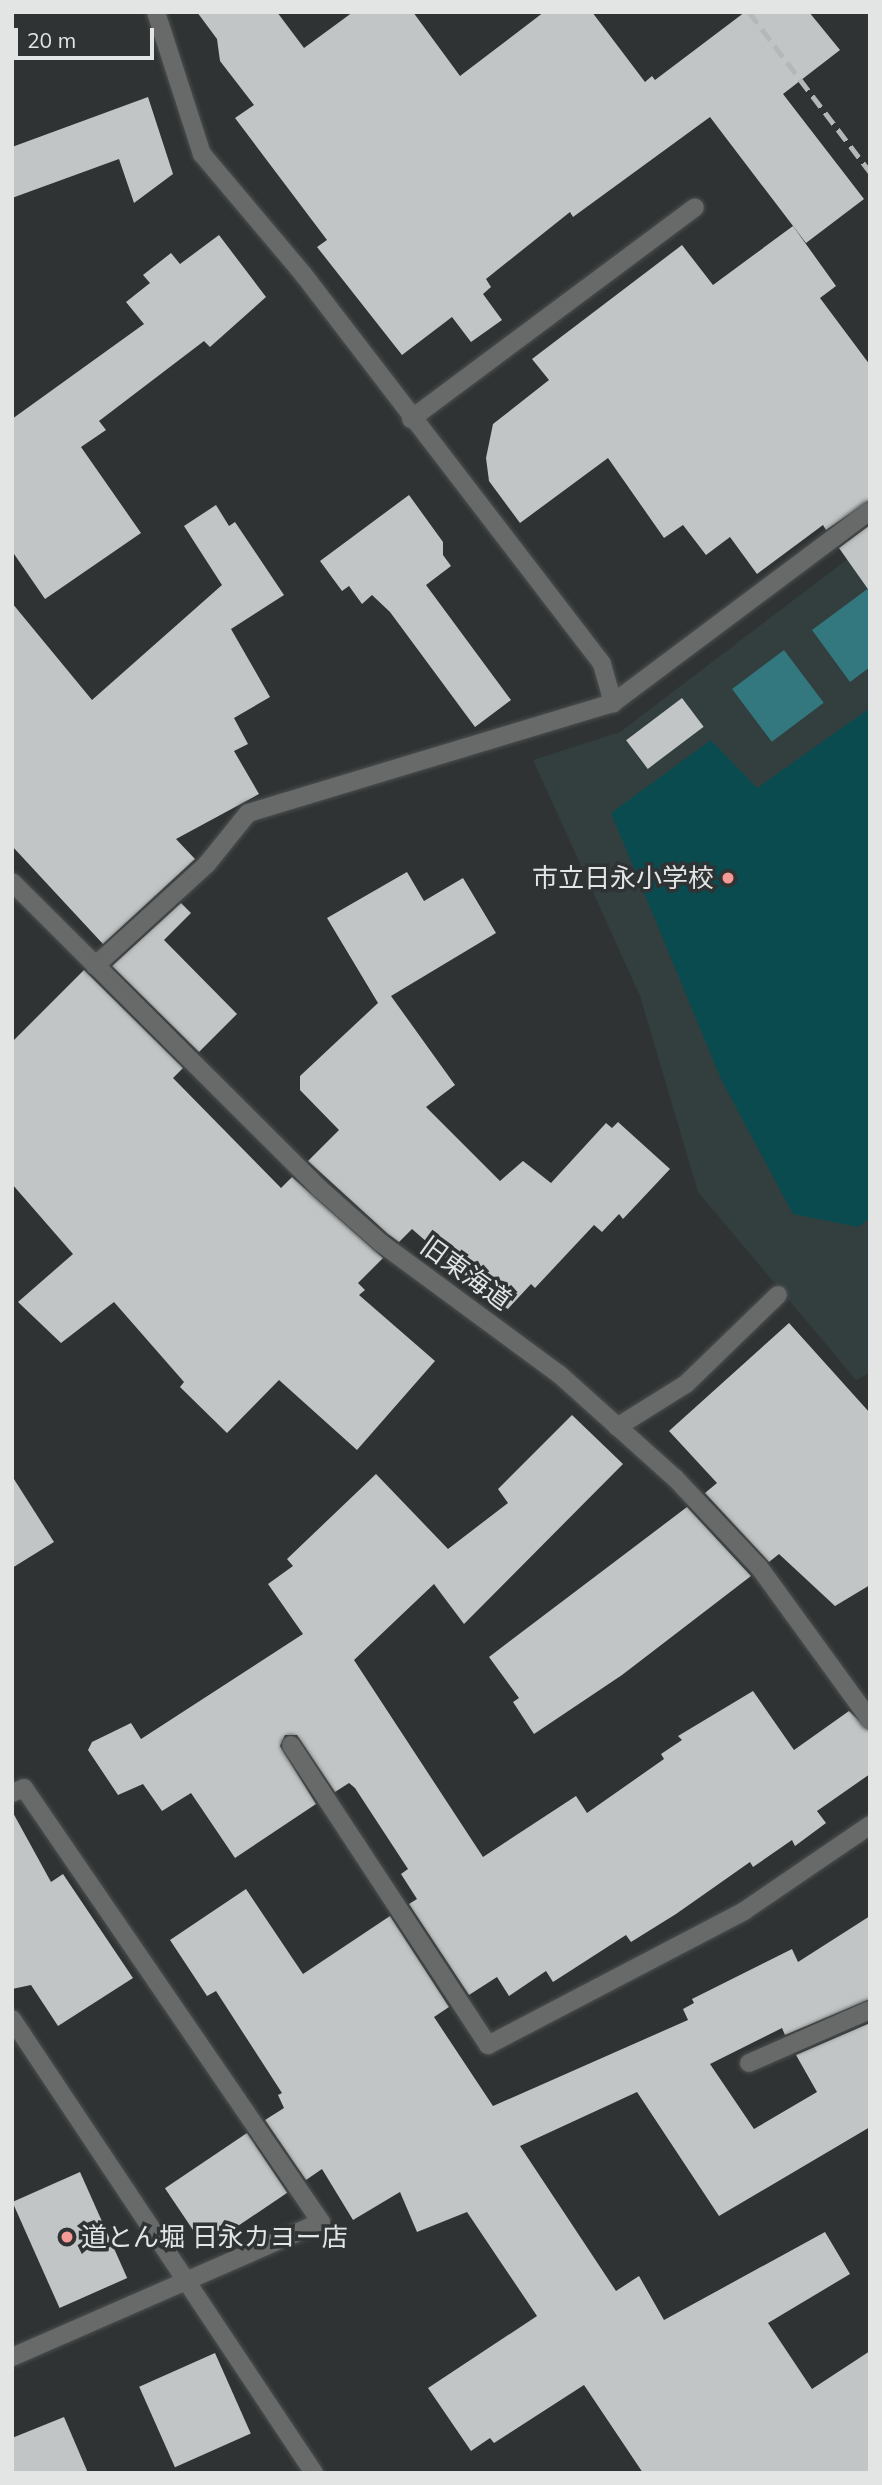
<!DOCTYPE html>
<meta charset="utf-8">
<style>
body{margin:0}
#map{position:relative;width:882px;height:2485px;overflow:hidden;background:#2f3333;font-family:Mulish,"Noto Sans JP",sans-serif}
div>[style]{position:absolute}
.built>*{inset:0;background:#333e3f}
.green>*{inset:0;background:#0a4b50}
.water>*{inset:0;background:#32787e;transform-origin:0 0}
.building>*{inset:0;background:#c1c5c5;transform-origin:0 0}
.roads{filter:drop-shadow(0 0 2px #4c4f4f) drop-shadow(0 0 2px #4c4f4f)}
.minor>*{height:18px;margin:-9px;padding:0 9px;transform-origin:9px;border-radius:9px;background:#686a6a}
.rail>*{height:5px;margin-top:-2.5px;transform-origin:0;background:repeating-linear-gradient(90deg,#b5b8b8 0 14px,transparent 0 21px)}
.dots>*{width:19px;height:19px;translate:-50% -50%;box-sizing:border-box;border:4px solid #2f3333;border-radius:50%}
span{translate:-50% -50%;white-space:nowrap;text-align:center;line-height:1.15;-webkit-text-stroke:7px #2f3333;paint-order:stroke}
.poi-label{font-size:26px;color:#e3e5e5}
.right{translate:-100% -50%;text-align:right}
.left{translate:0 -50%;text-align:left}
.street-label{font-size:26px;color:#e3e5e5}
.frame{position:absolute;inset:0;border:14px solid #e3e5e5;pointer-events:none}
.scale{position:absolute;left:14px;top:28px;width:140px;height:32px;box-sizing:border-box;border:4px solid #e3e5e5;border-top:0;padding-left:9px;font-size:21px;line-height:24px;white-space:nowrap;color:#e3e5e5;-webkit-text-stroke:5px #2f3333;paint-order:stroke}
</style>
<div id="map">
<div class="built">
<div style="clip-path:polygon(870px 542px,870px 1373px,856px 1380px,698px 1192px,640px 996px,533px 760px,620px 732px)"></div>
</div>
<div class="green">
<div style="clip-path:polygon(870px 708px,870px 1218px,858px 1227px,793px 1214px,721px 1079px,611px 813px,711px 740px,757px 788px)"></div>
</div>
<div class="water">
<div style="clip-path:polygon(870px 587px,870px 667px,850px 682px,812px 630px)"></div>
<div style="left:784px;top:650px;width:66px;height:65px;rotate:53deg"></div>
</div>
<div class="building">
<div style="clip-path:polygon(197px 12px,277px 12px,304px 48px,353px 12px,413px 12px,460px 76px,544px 12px,592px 12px,645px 82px,652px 76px,655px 80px,745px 12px,809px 12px,840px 50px,783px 94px,864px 199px,806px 243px,710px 117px,573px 217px,570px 212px,486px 279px,491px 287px,483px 294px,502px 320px,471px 342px,452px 317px,402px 355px,317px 247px,327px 240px,235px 118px,254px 105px,220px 61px,217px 39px)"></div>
<div style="clip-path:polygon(148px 97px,173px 174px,134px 203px,119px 159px,12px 198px,12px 147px)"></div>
<div style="clip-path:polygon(793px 226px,836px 286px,820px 298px,870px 365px,870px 500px,826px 530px,823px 525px,757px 574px,730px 537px,706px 555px,683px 525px,664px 538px,608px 458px,520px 523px,489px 481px,486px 458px,493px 424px,549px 380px,532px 359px,682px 245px,713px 285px)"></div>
<div style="clip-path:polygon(219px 235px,266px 297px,210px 347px,204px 341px,99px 421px,106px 430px,81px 447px,141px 533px,45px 599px,12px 551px,12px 419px,144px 324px,126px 302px,150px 283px,143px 275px,171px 253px,180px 264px)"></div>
<div style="clip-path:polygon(409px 495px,443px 542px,443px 555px,451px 566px,426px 585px,511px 700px,475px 727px,390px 612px,372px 595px,362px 604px,349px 586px,342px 591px,320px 561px)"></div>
<div style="clip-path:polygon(216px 505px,229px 526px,235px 522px,284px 595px,231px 629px,270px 697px,234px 718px,248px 744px,234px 751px,259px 794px,176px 839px,195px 859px,103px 944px,12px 846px,12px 603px,92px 700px,222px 585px,184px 526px)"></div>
<div style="clip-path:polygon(870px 525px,870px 592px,839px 548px)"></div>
<div style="left:682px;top:698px;width:36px;height:70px;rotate:53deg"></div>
<div style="clip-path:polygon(407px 872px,424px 901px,463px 878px,496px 933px,391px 996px,455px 1085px,426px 1107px,500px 1181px,523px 1161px,551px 1183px,606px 1123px,612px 1128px,618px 1122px,670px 1169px,623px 1219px,619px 1214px,602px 1232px,594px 1225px,535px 1288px,531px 1284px,506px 1311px,412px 1229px,399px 1242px,388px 1234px,308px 1161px,339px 1130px,300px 1090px,300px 1076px,378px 1003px,327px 918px)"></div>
<div style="clip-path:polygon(181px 903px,191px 913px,164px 940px,237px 1014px,199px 1052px,112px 966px)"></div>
<div style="clip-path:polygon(84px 970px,183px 1068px,173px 1078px,281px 1188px,292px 1177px,383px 1258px,358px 1283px,365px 1290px,359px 1295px,435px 1361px,357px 1450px,279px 1380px,227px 1433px,180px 1387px,184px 1382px,114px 1302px,61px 1343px,18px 1302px,73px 1254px,12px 1184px,12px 1042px)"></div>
<div style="clip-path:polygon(789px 1323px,870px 1413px,870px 1585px,835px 1606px,779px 1554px,769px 1562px,705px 1493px,717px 1483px,669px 1431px)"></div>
<div style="clip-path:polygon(572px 1415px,623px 1464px,464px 1624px,434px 1584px,354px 1660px,483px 1857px,576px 1796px,587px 1813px,664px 1759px,661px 1754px,682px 1740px,678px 1736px,753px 1691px,794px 1750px,849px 1711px,870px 1731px,870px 1774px,817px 1811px,826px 1823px,795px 1846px,792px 1840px,753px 1867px,750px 1862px,676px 1914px,631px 1942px,626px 1935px,553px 1982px,546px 1971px,509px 1996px,497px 1977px,469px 1995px,409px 1904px,417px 1899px,401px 1874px,408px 1869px,355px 1788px,349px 1783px,335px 1792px,297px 1735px,285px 1735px,280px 1746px,316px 1804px,235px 1858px,191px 1793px,162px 1811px,143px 1784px,118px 1795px,88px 1750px,92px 1742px,131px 1723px,141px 1739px,303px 1634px,268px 1584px,293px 1566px,287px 1559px,376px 1474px,448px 1549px,508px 1503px,498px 1489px)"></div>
<div style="clip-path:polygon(12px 1476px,54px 1542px,12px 1568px)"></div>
<div style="clip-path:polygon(687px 1507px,751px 1576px,622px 1675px,534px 1734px,513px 1702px,519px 1698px,489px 1657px)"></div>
<div style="clip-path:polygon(12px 1811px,51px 1882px,63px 1874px,133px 1978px,58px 2026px,31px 1985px,12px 1989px)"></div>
<div style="clip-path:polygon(246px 1889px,303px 1974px,390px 1916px,449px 2007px,434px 2017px,493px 2106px,688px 2020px,683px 2009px,694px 2003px,692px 1999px,792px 1949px,798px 1962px,870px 1916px,870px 1999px,785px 2035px,782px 2028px,710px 2064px,754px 2129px,817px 2092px,796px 2055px,870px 2023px,870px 2127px,719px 2216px,637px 2092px,520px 2146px,616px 2291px,639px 2276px,664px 2320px,825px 2232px,850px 2274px,768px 2323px,812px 2389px,870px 2351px,870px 2473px,643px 2473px,584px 2385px,494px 2443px,490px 2438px,471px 2451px,428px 2388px,537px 2316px,467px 2212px,417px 2232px,400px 2192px,353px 2220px,322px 2169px,306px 2180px,265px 2120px,284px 2108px,278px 2095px,282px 2093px,216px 1991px,207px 1996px,170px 1940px)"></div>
<div style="left:247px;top:2133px;width:72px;height:99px;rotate:56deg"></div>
<div style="left:80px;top:2172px;width:116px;height:74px;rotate:66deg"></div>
<div style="left:215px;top:2353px;width:88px;height:83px;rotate:66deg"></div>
<div style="clip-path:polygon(64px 2417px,88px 2473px,12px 2473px,12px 2438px)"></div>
</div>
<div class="roads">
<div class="minor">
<div style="left:156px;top:12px;width:149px;rotate:72.1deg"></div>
<div style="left:202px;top:154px;width:157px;rotate:49.9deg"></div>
<div style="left:303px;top:274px;width:491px;rotate:52.5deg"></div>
<div style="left:602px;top:664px;width:41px;rotate:74.2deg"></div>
<div style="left:411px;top:419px;width:354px;rotate:-36.7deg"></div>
<div style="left:12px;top:882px;width:435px;rotate:44.9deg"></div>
<div style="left:320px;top:1189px;width:81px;rotate:41.5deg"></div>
<div style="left:381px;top:1243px;width:221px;rotate:36.4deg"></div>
<div style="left:559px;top:1374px;width:156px;rotate:41.9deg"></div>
<div style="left:675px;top:1478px;width:122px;rotate:46.7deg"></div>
<div style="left:759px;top:1567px;width:189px;rotate:54deg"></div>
<div style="left:95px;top:966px;width:151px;rotate:-42.3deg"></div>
<div style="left:207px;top:864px;width:65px;rotate:-51.2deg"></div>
<div style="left:248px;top:813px;width:381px;rotate:-16.8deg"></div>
<div style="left:613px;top:703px;width:321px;rotate:-36.8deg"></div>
<div style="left:617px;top:1427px;width:81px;rotate:-31.9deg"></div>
<div style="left:686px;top:1384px;width:128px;rotate:-44.1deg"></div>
<div style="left:291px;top:1745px;width:359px;rotate:56.7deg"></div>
<div style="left:488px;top:2045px;width:289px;rotate:-27.6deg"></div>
<div style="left:744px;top:1911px;width:153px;rotate:-34.3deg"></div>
<div style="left:12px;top:1793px;width:13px;rotate:-23deg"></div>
<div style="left:24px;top:1788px;width:526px;rotate:55.61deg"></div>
<div style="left:321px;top:2222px;width:337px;rotate:156.4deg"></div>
<div style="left:12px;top:2019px;width:545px;rotate:56.37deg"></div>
<div style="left:749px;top:2063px;width:132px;rotate:-23.7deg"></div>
</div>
</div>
<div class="rail">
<div style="left:749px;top:12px;width:201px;rotate:52.9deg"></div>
</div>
<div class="dots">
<div style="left:728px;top:878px;background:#f59b97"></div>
<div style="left:67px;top:2237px;background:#f59b97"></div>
</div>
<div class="poi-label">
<span class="right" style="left:714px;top:878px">市立日永小学校</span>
<span class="left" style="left:81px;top:2237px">道とん堀 日永カヨー店</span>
</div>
<div class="street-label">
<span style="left:466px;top:1273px;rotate:36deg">旧東海道</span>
</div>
<div class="frame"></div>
<div class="scale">20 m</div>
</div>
